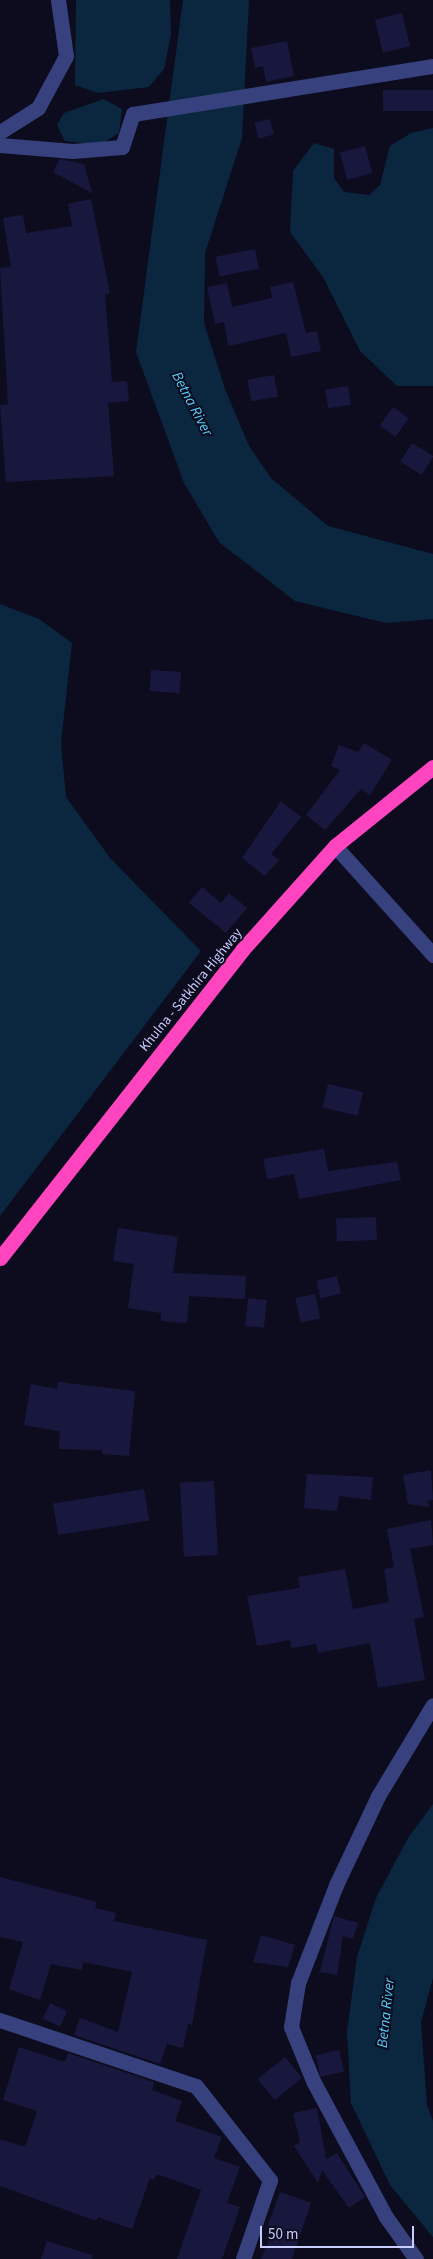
<!DOCTYPE html>
<style>
body{margin:0}
#map{position:relative;width:433px;height:2259px;overflow:hidden;background:#0c0c1e;font-family:"Source Sans 3",sans-serif}
div>[style]{position:absolute}
.water>*{inset:0;background:#0a273f}
.building>*{inset:0;background:#18183f;transform-origin:0 0}
.minor>*{height:15px;margin:-7.5px;padding:0 7.5px;transform-origin:7.5px;border-radius:7.5px;background:#36417e}
.highway>*{height:15px;margin:-7.5px;padding:0 7.5px;transform-origin:7.5px;border-radius:7.5px;background:#ff44c0}
span{translate:-50% -50%;white-space:nowrap;text-align:center;line-height:1.15;-webkit-text-stroke:4px #0c0c1e;paint-order:stroke}
.street-label{font-size:14px;color:#c9cdff}
.water-label{font-size:15px;color:#57d0ff;font-style:italic}
.scale{position:absolute;left:260px;top:2226px;width:154px;height:22px;box-sizing:border-box;border:2px solid #c9cdff;border-top:0;padding-left:6px;font-size:15px;line-height:18px;white-space:nowrap;color:#c9cdff;-webkit-text-stroke:4px #0c0c1e;paint-order:stroke}
</style>
<div id="map">
<div class="water">
<div style="clip-path:polygon(76px 0,170px 0,171px 34px,164px 69px,149px 87px,98px 93px,75px 85px)"></div>
<div style="clip-path:polygon(183px 0,249px 0,242px 138px,205px 253px,204px 323px,225px 389px,249px 446px,271px 478px,328px 526px,433px 554px,433px 619px,386px 623px,295px 601px,219px 542px,184px 483px,136px 352px)"></div>
<div style="clip-path:polygon(104px 99px,122px 109px,119px 133px,100px 145px,65px 141px,57px 125px,64px 113px)"></div>
<div style="clip-path:polygon(433px 128px,433px 386px,397px 386px,360px 351px,323px 277px,290px 232px,293px 171px,314px 143px,334px 149px,334px 178px,344px 192px,369px 195px,380px 185px,390px 146px,411px 133px)"></div>
<div style="clip-path:polygon(0 604px,39px 619px,72px 643px,61px 743px,66px 797px,110px 858px,201px 951px,0 1216px)"></div>
<div style="clip-path:polygon(433px 1804px,433px 1978px,421px 2022px,427px 2105px,433px 2121px,433px 2237px,390px 2185px,351px 2103px,347px 2032px,357px 1957px,376px 1898px,408px 1838px)"></div>
</div>
<div class="building">
<div style="left:402px;top:13px;width:34px;height:28px;rotate:76deg"></div>
<div style="clip-path:polygon(287px 41px,294px 76px,266px 82px,263px 66px,255px 68px,251px 48px)"></div>
<div style="left:433px;top:90px;width:21px;height:50px;rotate:90deg"></div>
<div style="left:270px;top:119px;width:16px;height:16px;rotate:76deg"></div>
<div style="left:365px;top:146px;width:28px;height:26px;rotate:75deg"></div>
<div style="clip-path:polygon(60px 159px,84px 164px,92px 193px,53px 172px)"></div>
<div style="clip-path:polygon(91px 199px,110px 293px,105px 294px,112px 382px,127px 381px,129px 401px,108px 403px,114px 476px,6px 482px,0 405px,8px 404px,0 268px,11px 267px,3px 218px,23px 215px,26px 233px,72px 226px,68px 204px)"></div>
<div style="left:255px;top:249px;width:20px;height:40px;rotate:79deg"></div>
<div style="clip-path:polygon(293px 282px,306px 333px,317px 331px,321px 351px,291px 357px,286px 333px,228px 346px,224px 322px,215px 324px,207px 287px,227px 283px,232px 307px,272px 298px,270px 287px)"></div>
<div style="left:274px;top:375px;width:22px;height:27px;rotate:80deg"></div>
<div style="left:348px;top:386px;width:19px;height:23px;rotate:81deg"></div>
<div style="left:393px;top:407px;width:19px;height:23px;rotate:35deg"></div>
<div style="left:412px;top:443px;width:25px;height:22px;rotate:32deg"></div>
<div style="left:151px;top:670px;width:30px;height:21px;rotate:4deg"></div>
<div style="clip-path:polygon(364px 743px,392px 760px,370px 795px,361px 789px,325px 830px,306px 815px,340px 770px,331px 766px,339px 745px,358px 752px)"></div>
<div style="clip-path:polygon(281px 801px,301px 817px,271px 854px,279px 860px,265px 876px,242px 858px)"></div>
<div style="clip-path:polygon(202px 887px,221px 903px,229px 893px,247px 908px,226px 933px,189px 903px)"></div>
<div style="left:328px;top:1084px;width:36px;height:24px;rotate:13deg"></div>
<div style="clip-path:polygon(324px 1149px,328px 1171px,397px 1162px,401px 1180px,299px 1199px,294px 1174px,267px 1179px,263px 1159px)"></div>
<div style="left:376px;top:1217px;width:23px;height:40px;rotate:88deg"></div>
<div style="clip-path:polygon(118px 1228px,178px 1237px,173px 1273px,246px 1276px,245px 1299px,189px 1296px,187px 1323px,161px 1321px,161px 1313px,128px 1308px,134px 1264px,113px 1261px)"></div>
<div style="left:337px;top:1276px;width:18px;height:21px;rotate:77deg"></div>
<div style="left:315px;top:1294px;width:25px;height:20px;rotate:78deg"></div>
<div style="left:248px;top:1298px;width:19px;height:28px;rotate:6deg"></div>
<div style="clip-path:polygon(58px 1382px,135px 1391px,129px 1456px,102px 1454px,102px 1450px,59px 1449px,60px 1431px,24px 1425px,31px 1384px,57px 1389px)"></div>
<div style="clip-path:polygon(431px 1470px,433px 1500px,428px 1501px,429px 1507px,408px 1504px,403px 1475px)"></div>
<div style="clip-path:polygon(307px 1474px,373px 1477px,371px 1500px,339px 1496px,337px 1511px,304px 1508px)"></div>
<div style="left:214px;top:1481px;width:74px;height:34px;rotate:87deg"></div>
<div style="left:144px;top:1489px;width:32px;height:92px;rotate:81deg"></div>
<div style="clip-path:polygon(431px 1520px,433px 1545px,410px 1549px,424px 1617px,414px 1619px,425px 1680px,378px 1688px,370px 1643px,318px 1653px,316px 1644px,291px 1648px,290px 1640px,257px 1646px,247px 1596px,300px 1588px,298px 1577px,345px 1569px,353px 1609px,389px 1602px,384px 1569px,394px 1567px,387px 1529px)"></div>
<div style="clip-path:polygon(0 1877px,97px 1902px,95px 1908px,116px 1913px,114px 1921px,207px 1940px,192px 2025px,188px 2024px,183px 2048px,167px 2044px,160px 2064px,74px 2035px,80px 2018px,118px 2032px,132px 1972px,83px 1962px,82px 1970px,51px 1964px,40px 2000px,9px 1989px,23px 1942px,0 1937px)"></div>
<div style="clip-path:polygon(334px 1916px,358px 1923px,353px 1939px,343px 1936px,337px 1975px,320px 1972px)"></div>
<div style="clip-path:polygon(261px 1935px,295px 1945px,288px 1967px,253px 1962px)"></div>
<div style="left:50px;top:2003px;width:19px;height:17px;rotate:25deg"></div>
<div style="clip-path:polygon(19px 2047px,65px 2062px,68px 2053px,154px 2082px,152px 2090px,182px 2101px,175px 2121px,222px 2137px,214px 2158px,240px 2167px,227px 2203px,240px 2207px,222px 2259px,177px 2259px,201px 2190px,157px 2174px,154px 2180px,150px 2178px,132px 2229px,98px 2217px,96px 2221px,0 2186px,0 2139px,25px 2147px,37px 2111px,3px 2100px)"></div>
<div style="left:339px;top:2050px;width:22px;height:24px;rotate:77deg"></div>
<div style="left:285px;top:2057px;width:27px;height:35px;rotate:51deg"></div>
<div style="clip-path:polygon(317px 2108px,326px 2159px,337px 2153px,365px 2197px,349px 2208px,322px 2170px,318px 2183px,294px 2146px,300px 2142px,293px 2113px)"></div>
<div style="clip-path:polygon(280px 2192px,311px 2203px,292px 2259px,261px 2259px,273px 2230px,267px 2228px)"></div>
<div style="clip-path:polygon(47px 2241px,92px 2255px,92px 2259px,41px 2259px)"></div>
</div>
<div class="minor">
<div style="left:0;top:132px;width:45px;rotate:-32.3deg"></div>
<div style="left:38px;top:108px;width:59px;rotate:-61.7deg"></div>
<div style="left:66px;top:56px;width:57px;rotate:-98.1deg"></div>
<div style="left:0;top:145px;width:73px;rotate:4.7deg"></div>
<div style="left:73px;top:151px;width:49px;rotate:-4.7deg"></div>
<div style="left:122px;top:147px;width:35px;rotate:-72deg"></div>
<div style="left:133px;top:114px;width:304px;rotate:-9.1deg"></div>
<div style="left:335px;top:846px;width:147px;rotate:48deg"></div>
<div style="left:0;top:2020px;width:207px;rotate:18.6deg"></div>
<div style="left:196px;top:2086px;width:120px;rotate:51.8deg"></div>
<div style="left:270px;top:2180px;width:83px;rotate:108.9deg"></div>
<div style="left:416px;top:2259px;width:52px;rotate:-125.5deg"></div>
<div style="left:386px;top:2217px;width:152px;rotate:-118.2deg"></div>
<div style="left:314px;top:2083px;width:61px;rotate:-112.3deg"></div>
<div style="left:291px;top:2027px;width:45px;rotate:-81deg"></div>
<div style="left:298px;top:1983px;width:105px;rotate:-68.8deg"></div>
<div style="left:336px;top:1885px;width:98px;rotate:-64.7deg"></div>
<div style="left:378px;top:1796px;width:106px;rotate:-58.9deg"></div>
</div>
<div class="highway">
<div style="left:0;top:1258px;width:392px;rotate:-51.8deg"></div>
<div style="left:242px;top:950px;width:140px;rotate:-48.2deg"></div>
<div style="left:335px;top:846px;width:126px;rotate:-38.9deg"></div>
</div>
<div class="street-label">
<span style="left:191px;top:990px;rotate:-51deg">Khulna - Satkhira Highway</span>
</div>
<div class="water-label">
<span style="left:192px;top:404px;rotate:62deg">Betna River</span>
<span style="left:386px;top:2013px;rotate:-84deg">Betna River</span>
</div>
<div class="scale">50 m</div>
</div>
